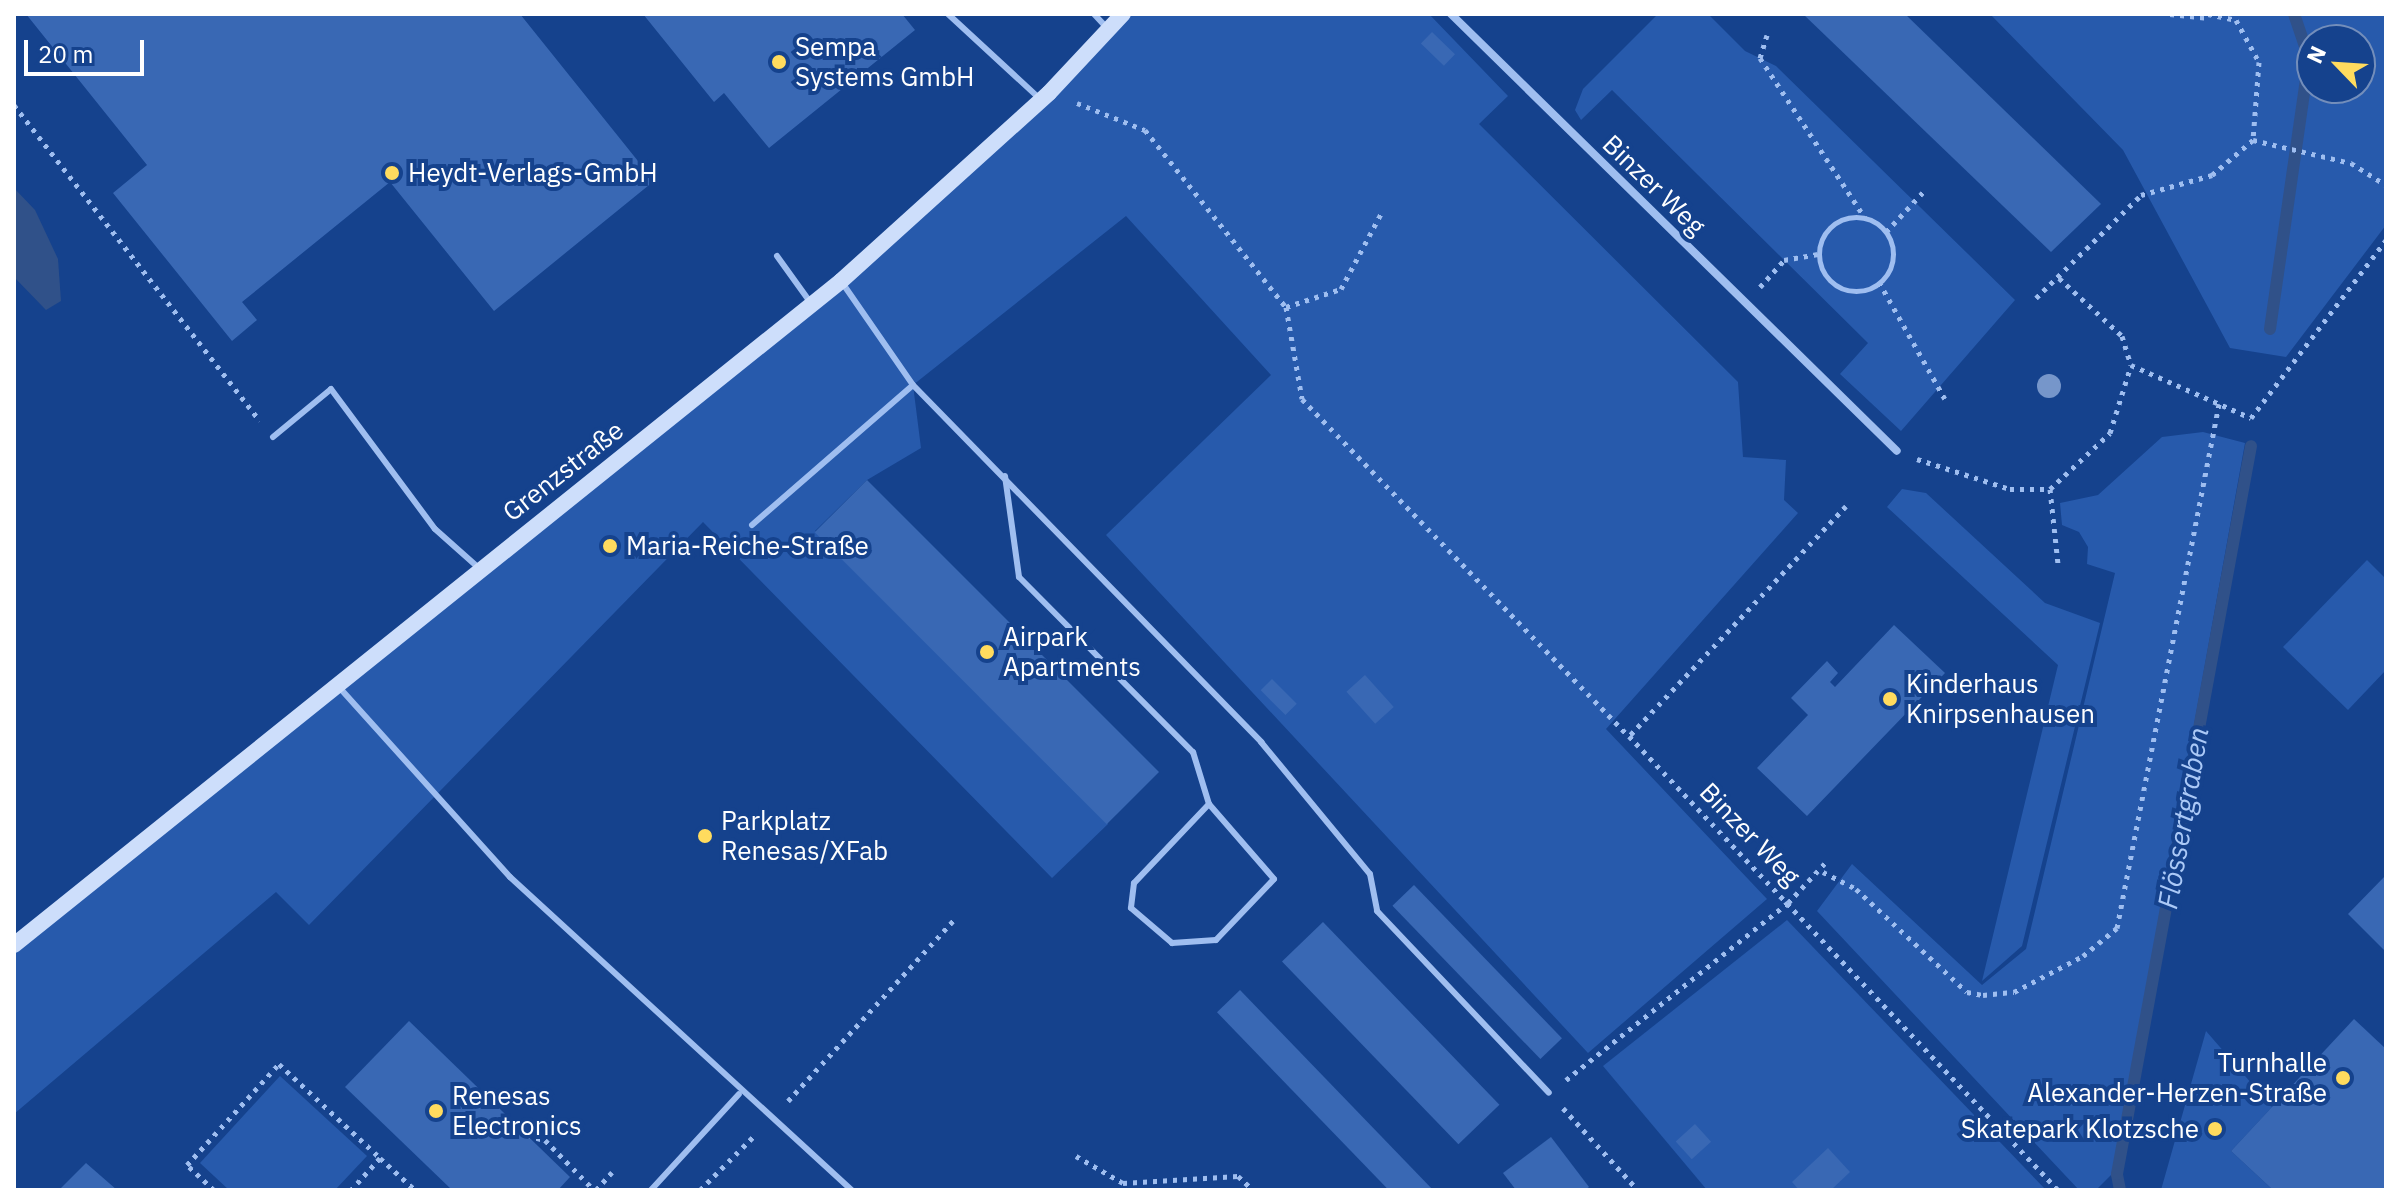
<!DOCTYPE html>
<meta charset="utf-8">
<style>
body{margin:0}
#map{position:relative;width:2400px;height:1204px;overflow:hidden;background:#15428d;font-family:"IBM Plex Sans",sans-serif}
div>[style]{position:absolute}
.green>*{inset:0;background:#275aac}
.water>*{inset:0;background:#305189}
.stream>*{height:12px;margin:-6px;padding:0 6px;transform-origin:6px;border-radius:6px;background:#305189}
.building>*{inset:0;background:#3968b4;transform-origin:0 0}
.path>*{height:5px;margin-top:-2.5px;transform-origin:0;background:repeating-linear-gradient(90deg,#9fbef0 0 4px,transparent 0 10px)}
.path>.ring{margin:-2.5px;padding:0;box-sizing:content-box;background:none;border:5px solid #9fbef0;border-radius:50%}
.lane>*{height:6px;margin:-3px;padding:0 3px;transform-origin:3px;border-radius:3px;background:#9fbef0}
.street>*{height:8px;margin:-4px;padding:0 4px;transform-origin:4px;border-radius:4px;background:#9fbef0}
.secondary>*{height:16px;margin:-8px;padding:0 8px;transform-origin:8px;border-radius:8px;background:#cddefb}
.trees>*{width:24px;height:24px;margin:-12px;border-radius:50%;background:#7696ca}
.dots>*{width:22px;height:22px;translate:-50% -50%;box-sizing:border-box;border:4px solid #15428d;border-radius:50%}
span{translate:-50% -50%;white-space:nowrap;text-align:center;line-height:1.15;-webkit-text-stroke:8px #15428d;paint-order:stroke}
.poi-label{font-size:26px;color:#fff}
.left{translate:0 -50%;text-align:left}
.right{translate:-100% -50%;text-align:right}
.street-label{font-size:26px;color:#fff}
.water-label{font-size:28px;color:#abc9f7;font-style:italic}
.frame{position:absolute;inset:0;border:16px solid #fff;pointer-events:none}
.north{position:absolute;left:2296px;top:24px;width:80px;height:80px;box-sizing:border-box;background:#15428d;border:2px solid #738ebb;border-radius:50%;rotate:295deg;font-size:22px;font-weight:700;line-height:32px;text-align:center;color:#fff}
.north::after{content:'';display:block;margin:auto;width:28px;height:36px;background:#ffdb5e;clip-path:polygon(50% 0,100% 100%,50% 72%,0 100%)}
.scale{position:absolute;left:24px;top:40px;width:120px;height:36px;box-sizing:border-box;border:4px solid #fff;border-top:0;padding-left:10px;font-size:24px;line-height:28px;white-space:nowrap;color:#fff;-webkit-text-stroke:6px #15428d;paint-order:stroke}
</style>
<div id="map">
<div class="green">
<div style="clip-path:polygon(1123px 14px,1429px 14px,1508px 96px,1479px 124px,1738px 382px,1743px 457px,1786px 460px,1784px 500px,1798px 513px,1606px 729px,1767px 899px,1588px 1053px,1106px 535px,1271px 375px,1126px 216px,913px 385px,921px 448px,867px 480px,815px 531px,1108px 824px,1052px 878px,703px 522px,309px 925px,276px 892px,14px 1114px,14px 945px,841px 281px)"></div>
<div style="clip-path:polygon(1658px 14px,1708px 14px,1745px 51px,1776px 66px,2015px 300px,1901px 431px,1840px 374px,1868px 343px,1612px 90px,1581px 120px,1575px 110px,1583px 89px)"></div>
<div style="clip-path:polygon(evenodd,1990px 14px,2386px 14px,2386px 225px,2286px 357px,2230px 348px,2123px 150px,1990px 14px,2360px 40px,2360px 88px,2312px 88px,2312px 40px,2360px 40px)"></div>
<div style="clip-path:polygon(2203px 432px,2245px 443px,2113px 1173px,2096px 1190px,2079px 1190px,1817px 911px,1852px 864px,1982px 985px,2026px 949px,2115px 573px,2087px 564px,2088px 547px,2079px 532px,2062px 525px,2060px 503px,2098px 495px,2162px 437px)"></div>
<div style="clip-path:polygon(1902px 489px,1926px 493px,2045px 603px,2100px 623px,2022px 946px,1982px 981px,2058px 665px,1887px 507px)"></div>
<div style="clip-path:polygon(2367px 560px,2386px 579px,2386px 670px,2348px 710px,2283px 647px)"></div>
<div style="clip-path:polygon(1787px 920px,2046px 1190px,1707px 1190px,1603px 1066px)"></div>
<div style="clip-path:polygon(2206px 1031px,2272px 1107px,2231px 1151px,2273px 1190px,2161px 1190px)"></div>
<div style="clip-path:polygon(280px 1076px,367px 1156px,335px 1190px,229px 1190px,200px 1163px)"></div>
</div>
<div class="water">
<div style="clip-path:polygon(14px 188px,35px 210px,58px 259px,61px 301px,46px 310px,14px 277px)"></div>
</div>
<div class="stream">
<div style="left:2270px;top:329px;width:274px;rotate:-81.8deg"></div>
<div style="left:2309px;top:58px;width:46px;rotate:-108.8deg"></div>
<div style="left:2120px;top:1190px;width:16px;rotate:-101deg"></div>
<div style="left:2117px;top:1174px;width:740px;rotate:-79.57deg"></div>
</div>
<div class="building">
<div style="clip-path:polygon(26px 14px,520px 14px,654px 181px,494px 311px,390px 182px,242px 302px,257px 320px,232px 341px,113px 193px,147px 165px)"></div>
<div style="clip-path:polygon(643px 14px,902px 14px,915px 30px,769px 148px,724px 93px,714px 102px)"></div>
<div style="clip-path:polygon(1803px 14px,1905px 14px,2101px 204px,2051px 252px)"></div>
<div style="left:1432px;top:32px;width:32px;height:16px;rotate:44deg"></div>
<div style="left:867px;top:480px;width:413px;height:74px;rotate:45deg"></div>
<div style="clip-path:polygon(1894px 625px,1945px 673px,1807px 816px,1757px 768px,1808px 715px,1791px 698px,1827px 661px,1838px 673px,1830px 682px,1835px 687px)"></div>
<div style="left:1365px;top:675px;width:43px;height:25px;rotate:48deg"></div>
<div style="left:1272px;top:679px;width:35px;height:16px;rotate:45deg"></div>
<div style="clip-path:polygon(2386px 875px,2386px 952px,2348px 914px)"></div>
<div style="left:1414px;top:885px;width:213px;height:30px;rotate:46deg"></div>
<div style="left:1323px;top:922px;width:254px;height:57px;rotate:46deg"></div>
<div style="left:1240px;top:990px;width:280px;height:32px;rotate:46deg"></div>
<div style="clip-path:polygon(2354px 1019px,2386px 1049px,2386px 1190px,2273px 1190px,2231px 1151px)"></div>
<div style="clip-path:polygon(409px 1021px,570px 1177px,558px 1190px,452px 1190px,345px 1087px)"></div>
<div style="left:1695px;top:1124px;width:24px;height:26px;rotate:48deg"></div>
<div style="clip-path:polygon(1551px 1137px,1589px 1187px,1585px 1190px,1516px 1190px,1503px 1173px)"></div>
<div style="clip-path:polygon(1828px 1148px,1850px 1172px,1831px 1190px,1799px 1190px,1792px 1182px)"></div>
<div style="clip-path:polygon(86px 1163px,117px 1190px,59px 1190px)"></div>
</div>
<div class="path">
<div style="left:2170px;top:14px;width:39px;rotate:6deg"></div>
<div style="left:2208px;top:14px;width:29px;rotate:12deg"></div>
<div style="left:2236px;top:20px;width:48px;rotate:61.3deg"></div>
<div style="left:2259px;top:62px;width:78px;rotate:94.4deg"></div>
<div style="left:2253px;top:140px;width:101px;rotate:13.2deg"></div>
<div style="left:2351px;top:163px;width:41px;rotate:32.2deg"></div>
<div style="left:1767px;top:35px;width:24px;rotate:107deg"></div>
<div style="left:1760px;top:58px;width:191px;rotate:56.7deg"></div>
<div style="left:1077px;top:103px;width:73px;rotate:21.7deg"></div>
<div style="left:1145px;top:130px;width:226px;rotate:51.5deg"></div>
<div style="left:1286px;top:307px;width:93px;rotate:80.1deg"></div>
<div style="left:1302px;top:399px;width:470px;rotate:45.9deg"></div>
<div style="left:14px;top:105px;width:400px;rotate:52.1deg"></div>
<div class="ring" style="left:1819px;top:217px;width:69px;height:69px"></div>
<div style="left:1886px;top:232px;width:57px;rotate:-47.1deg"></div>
<div style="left:2059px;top:278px;width:86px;rotate:42.6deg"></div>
<div style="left:2122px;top:336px;width:30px;rotate:73deg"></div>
<div style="left:1879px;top:282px;width:134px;rotate:60.6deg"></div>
<div style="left:1760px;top:287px;width:36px;rotate:-48deg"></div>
<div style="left:1784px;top:260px;width:36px;rotate:-10deg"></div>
<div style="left:2036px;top:298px;width:147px;rotate:-44.4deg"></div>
<div style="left:2141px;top:195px;width:74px;rotate:-15.7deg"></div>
<div style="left:2212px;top:175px;width:54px;rotate:-40.5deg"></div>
<div style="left:1286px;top:307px;width:58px;rotate:-18.1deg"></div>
<div style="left:1341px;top:289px;width:87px;rotate:-62deg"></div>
<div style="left:1917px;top:459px;width:98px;rotate:17.9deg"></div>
<div style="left:2010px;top:489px;width:40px"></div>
<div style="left:2050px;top:489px;width:82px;rotate:-43deg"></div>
<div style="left:2110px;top:433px;width:71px;rotate:-72.8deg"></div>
<div style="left:2131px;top:365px;width:131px;rotate:23.8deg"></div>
<div style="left:2251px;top:418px;width:223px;rotate:-52.8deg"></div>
<div style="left:2050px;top:489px;width:75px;rotate:83.9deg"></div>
<div style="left:1846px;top:506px;width:316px;rotate:133.3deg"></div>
<div style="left:1629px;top:736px;width:625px;rotate:46.62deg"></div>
<div style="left:1823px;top:872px;width:37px;rotate:27deg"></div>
<div style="left:1856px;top:889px;width:151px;rotate:42.9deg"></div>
<div style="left:1967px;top:992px;width:16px;rotate:11deg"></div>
<div style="left:1983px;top:995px;width:31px;rotate:-6deg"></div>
<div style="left:2014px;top:992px;width:78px;rotate:-27.6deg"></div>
<div style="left:2083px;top:956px;width:44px;rotate:-39.5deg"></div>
<div style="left:2117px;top:928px;width:534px;rotate:-78.98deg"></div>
<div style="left:1566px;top:1080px;width:284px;rotate:-38.6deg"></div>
<div style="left:1788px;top:903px;width:54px;rotate:-47.2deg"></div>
<div style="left:788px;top:1101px;width:247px;rotate:-47.5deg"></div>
<div style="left:1563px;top:1108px;width:111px;rotate:47.6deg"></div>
<div style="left:527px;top:1135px;width:19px;rotate:16deg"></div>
<div style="left:545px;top:1140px;width:70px;rotate:45.6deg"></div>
<div style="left:1076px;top:1156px;width:54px;rotate:29.9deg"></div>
<div style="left:1123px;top:1183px;width:115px;rotate:-3.5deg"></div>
<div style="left:1238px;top:1176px;width:21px;rotate:43deg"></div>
<div style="left:380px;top:1158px;width:47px;rotate:42.4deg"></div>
<div style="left:214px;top:1190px;width:37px;rotate:-137deg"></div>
<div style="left:187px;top:1165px;width:137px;rotate:-47.7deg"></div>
<div style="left:279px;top:1064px;width:138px;rotate:42.9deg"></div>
<div style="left:380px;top:1158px;width:43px;rotate:132.2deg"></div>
<div style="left:596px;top:1190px;width:24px;rotate:-48deg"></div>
<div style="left:700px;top:1190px;width:79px;rotate:-45deg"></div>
</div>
<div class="lane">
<div style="left:948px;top:14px;width:124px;rotate:42.7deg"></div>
<div style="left:1094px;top:14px;width:21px;rotate:47deg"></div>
<div style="left:777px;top:256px;width:57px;rotate:54.3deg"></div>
<div style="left:841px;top:281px;width:126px;rotate:55.3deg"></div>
<div style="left:913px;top:385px;width:499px;rotate:45.7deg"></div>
<div style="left:1261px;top:742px;width:171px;rotate:50.5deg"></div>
<div style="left:1370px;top:874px;width:38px;rotate:79deg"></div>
<div style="left:1377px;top:911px;width:250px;rotate:46.6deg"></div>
<div style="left:273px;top:437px;width:75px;rotate:-39.6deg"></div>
<div style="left:331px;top:389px;width:174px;rotate:53.4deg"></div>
<div style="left:435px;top:529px;width:59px;rotate:41.6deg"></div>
<div style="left:1005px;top:476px;width:102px;rotate:82.1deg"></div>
<div style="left:1019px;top:577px;width:247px;rotate:45.2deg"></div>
<div style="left:1193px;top:752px;width:54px;rotate:72.9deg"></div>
<div style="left:1209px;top:804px;width:109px;rotate:133.5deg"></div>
<div style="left:1134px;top:883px;width:25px;rotate:97deg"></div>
<div style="left:1131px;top:908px;width:54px;rotate:40.5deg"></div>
<div style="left:1172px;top:943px;width:44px;rotate:-3.9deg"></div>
<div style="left:1216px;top:940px;width:84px;rotate:-46.4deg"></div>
<div style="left:1274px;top:879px;width:99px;rotate:-130.9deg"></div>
<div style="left:752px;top:525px;width:213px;rotate:-41deg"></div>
<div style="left:338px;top:686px;width:257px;rotate:48deg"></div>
<div style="left:510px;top:877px;width:464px;rotate:42.5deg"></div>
<div style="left:651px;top:1190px;width:130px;rotate:-47.5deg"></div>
</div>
<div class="street">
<div style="left:1451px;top:14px;width:624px;rotate:44.42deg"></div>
</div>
<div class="secondary">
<div style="left:14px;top:945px;width:1061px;rotate:-38.76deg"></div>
<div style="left:841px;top:281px;width:280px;rotate:-42.1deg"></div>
<div style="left:1049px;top:93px;width:108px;rotate:-46.9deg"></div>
</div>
<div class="trees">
<div style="left:2049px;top:386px"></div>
</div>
<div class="dots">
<div style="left:779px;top:62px;background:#ffdb5e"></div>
<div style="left:392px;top:173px;background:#ffdb5e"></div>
<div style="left:610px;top:546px;background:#ffdb5e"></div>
<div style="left:987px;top:652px;background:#ffdb5e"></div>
<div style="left:1890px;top:699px;background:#ffdb5e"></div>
<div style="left:705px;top:836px;background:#ffdb5e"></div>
<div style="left:2343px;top:1078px;background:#ffdb5e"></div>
<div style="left:436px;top:1111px;background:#ffdb5e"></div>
<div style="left:2215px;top:1129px;background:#ffdb5e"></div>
</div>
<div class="poi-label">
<span class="left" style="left:795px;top:62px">Sempa<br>Systems GmbH</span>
<span class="left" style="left:408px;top:173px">Heydt-Verlags-GmbH</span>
<span class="left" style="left:626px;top:546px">Maria-Reiche-Straße</span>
<span class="left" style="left:1003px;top:652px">Airpark<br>Apartments</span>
<span class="left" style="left:1906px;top:699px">Kinderhaus<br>Knirpsenhausen</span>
<span class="left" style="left:721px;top:836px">Parkplatz<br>Renesas/XFab</span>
<span class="right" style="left:2327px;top:1078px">Turnhalle<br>Alexander-Herzen-Straße</span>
<span class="left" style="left:452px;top:1111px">Renesas<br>Electronics</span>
<span class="right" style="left:2199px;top:1129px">Skatepark Klotzsche</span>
</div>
<div class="street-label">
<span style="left:1654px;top:185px;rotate:44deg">Binzer Weg</span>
<span style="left:563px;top:471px;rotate:-38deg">Grenzstraße</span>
<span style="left:1750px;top:834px;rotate:46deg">Binzer Weg</span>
</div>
<div class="water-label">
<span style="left:2183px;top:818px;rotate:-80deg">Flössertgraben</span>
</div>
<div class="frame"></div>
<div class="north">N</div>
<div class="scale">20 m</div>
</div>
